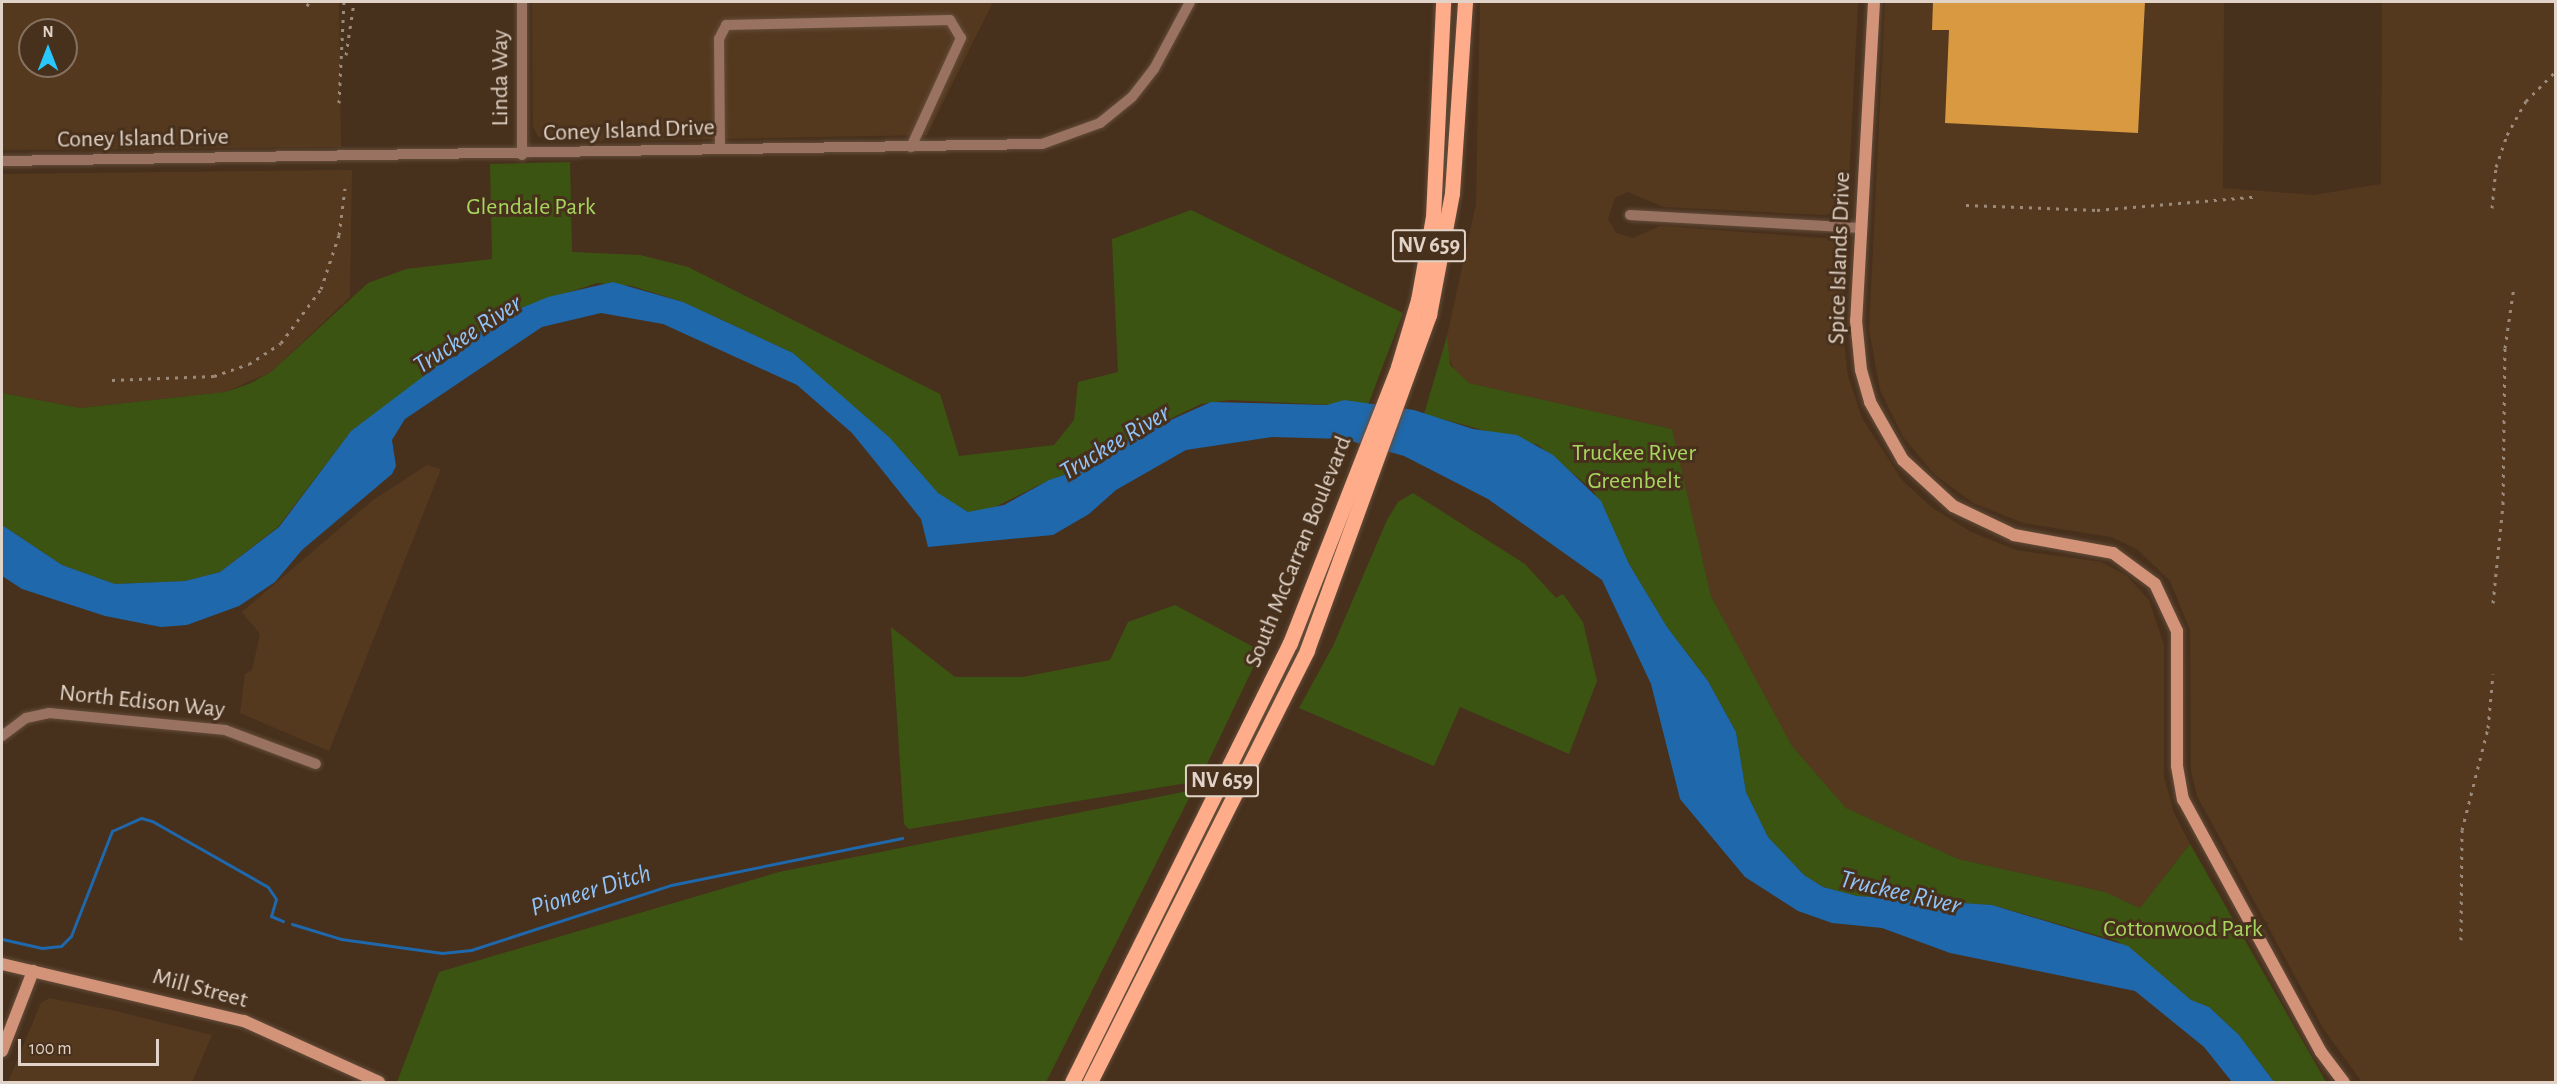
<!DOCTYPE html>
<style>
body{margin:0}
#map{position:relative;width:2557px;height:1084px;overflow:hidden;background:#47301c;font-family:"Alegreya Sans",sans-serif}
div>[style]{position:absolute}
.built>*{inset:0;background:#55391f}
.green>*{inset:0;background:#3c5412}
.water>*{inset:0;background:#1e68ab}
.stream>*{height:3px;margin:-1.5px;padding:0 1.5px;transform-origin:1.5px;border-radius:1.5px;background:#1e68ab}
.building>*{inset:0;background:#d89941}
.roads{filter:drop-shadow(0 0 2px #634d3b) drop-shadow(0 0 2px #634d3b)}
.street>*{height:10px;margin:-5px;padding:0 5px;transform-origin:5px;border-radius:5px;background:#9a7261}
.secondary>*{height:12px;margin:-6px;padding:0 6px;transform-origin:6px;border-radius:6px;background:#d39378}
.primary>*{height:15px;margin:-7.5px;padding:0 7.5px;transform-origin:7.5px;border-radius:7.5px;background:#feac89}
.rail>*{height:3px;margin-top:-1.5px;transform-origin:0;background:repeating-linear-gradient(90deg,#9b8979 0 3px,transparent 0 9px)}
span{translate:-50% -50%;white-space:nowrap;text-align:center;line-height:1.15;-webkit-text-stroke:6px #47301c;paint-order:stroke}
.shield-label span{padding:2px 4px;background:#47301c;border:2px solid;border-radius:4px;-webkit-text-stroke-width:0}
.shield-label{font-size:22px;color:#e1d3c7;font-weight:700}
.street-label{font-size:24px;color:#e1d3c7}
.park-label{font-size:24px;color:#a7d65f}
.water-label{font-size:26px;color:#91c4fa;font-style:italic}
.frame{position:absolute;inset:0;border:3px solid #e1d3c7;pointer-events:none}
.north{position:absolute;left:18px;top:18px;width:60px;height:60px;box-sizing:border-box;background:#47301c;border:2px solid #857160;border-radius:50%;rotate:0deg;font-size:16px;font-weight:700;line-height:24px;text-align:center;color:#e1d3c7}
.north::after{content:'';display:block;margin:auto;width:21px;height:27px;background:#28c8ff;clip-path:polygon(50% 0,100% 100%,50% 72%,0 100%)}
.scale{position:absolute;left:18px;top:1039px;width:141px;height:27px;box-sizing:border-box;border:3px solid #e1d3c7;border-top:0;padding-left:8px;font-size:18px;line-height:21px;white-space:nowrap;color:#e1d3c7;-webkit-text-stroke:4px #47301c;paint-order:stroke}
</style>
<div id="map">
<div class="built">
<div style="clip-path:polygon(evenodd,2px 2px,339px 2px,341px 147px,2px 150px,2px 2px,30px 30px,66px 30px,66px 66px,30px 66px,30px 30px)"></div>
<div style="clip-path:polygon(532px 2px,993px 2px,927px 135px,553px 142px,538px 136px,533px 127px)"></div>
<div style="clip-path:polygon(1480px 2px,1858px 2px,1848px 198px,1843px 209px,1826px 215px,1664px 207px,1628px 192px,1615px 198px,1608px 219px,1616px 233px,1633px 238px,1660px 226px,1836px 239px,1845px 257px,1842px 323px,1848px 376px,1862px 418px,1902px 480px,1931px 507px,1971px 532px,2016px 550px,2101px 562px,2127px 576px,2149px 600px,2164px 645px,2164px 777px,2174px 813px,2190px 844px,2140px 908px,2105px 892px,1958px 859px,1846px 808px,1792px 746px,1711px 596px,1672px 429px,1469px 383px,1458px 376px,1446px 353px,1447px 336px,1476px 204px)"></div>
<div style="clip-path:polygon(1885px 2px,2224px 2px,2223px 188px,2314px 195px,2381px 184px,2382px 2px,2555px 2px,2555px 1082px,2362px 1082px,2323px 1028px,2197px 796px,2191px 770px,2190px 630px,2170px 581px,2137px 549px,2111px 537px,2023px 523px,1973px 503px,1934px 474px,1903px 437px,1880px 390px,1869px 329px)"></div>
<div style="clip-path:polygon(352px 170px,350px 297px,271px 372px,225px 392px,80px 408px,2px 393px,2px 174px)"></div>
<div style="clip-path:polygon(427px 465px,441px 469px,329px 751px,240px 713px,245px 674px,252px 670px,260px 634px,242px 612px,373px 500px)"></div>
<div style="clip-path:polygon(49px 998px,116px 1011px,212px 1035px,192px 1082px,8px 1082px,41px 1003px)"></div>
</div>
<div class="green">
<div style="clip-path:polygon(570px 162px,572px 252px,640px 255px,688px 267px,940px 394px,959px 456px,1054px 445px,1074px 420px,1078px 382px,1118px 372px,1112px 239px,1191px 210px,1403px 313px,1368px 405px,1344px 400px,1335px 405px,1230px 400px,1201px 404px,1126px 440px,1103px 462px,1049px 480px,985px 512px,968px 512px,940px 495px,793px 353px,683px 302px,632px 286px,597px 283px,518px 309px,351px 431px,278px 527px,220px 572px,185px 581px,115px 584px,62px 565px,2px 525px,2px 393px,80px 408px,225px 392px,249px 384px,271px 372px,368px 283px,406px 269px,492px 259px,490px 164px)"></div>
<div style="clip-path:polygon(1447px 336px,1450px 365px,1469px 383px,1672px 429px,1711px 596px,1792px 746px,1846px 808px,1958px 859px,2105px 892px,2140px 908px,2190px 844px,2326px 1082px,2274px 1082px,2239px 1035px,2209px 1007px,2192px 1001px,2117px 941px,1992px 905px,1857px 896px,1823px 887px,1804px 875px,1768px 837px,1746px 792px,1736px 732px,1708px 681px,1667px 627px,1629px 564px,1593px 490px,1538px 445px,1424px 414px)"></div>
<div style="clip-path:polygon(1413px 493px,1525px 564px,1556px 598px,1563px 594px,1583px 622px,1597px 681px,1569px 754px,1460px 707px,1434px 766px,1299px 708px,1333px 646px,1387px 520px,1398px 502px)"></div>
<div style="clip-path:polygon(1175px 605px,1261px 651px,1199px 781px,909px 829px,904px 824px,891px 627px,955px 677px,1023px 677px,1110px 660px,1128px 622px)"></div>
<div style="clip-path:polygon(1193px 790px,1046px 1082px,397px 1082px,439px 972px,779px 872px)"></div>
</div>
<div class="water">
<div style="clip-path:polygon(613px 282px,683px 302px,793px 353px,890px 438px,938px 493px,968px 512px,1004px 505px,1049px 480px,1103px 462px,1126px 440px,1211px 402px,1327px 405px,1344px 400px,1414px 410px,1473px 429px,1517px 435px,1553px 455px,1601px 501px,1629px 564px,1667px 627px,1708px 681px,1736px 732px,1746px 792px,1768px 837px,1804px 875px,1823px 887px,1857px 896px,1992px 905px,2128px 946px,2191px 1000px,2209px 1007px,2239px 1035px,2274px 1082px,2232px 1082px,2204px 1047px,2135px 991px,1950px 953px,1882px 928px,1832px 923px,1798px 911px,1745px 877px,1680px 799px,1651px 684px,1602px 580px,1488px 499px,1404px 456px,1344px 439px,1272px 437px,1186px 450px,1116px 490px,1089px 514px,1053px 535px,928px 547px,921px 519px,878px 465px,852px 433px,797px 385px,663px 324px,601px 313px,542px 327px,405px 419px,392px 440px,396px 466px,392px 474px,302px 550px,275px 582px,239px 606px,187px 625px,161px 627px,105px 616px,22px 589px,2px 576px,2px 525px,62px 565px,115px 584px,185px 581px,220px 572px,279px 527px,351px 431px,449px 357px,457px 356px,471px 338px,502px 316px,548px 297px)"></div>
</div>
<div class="stream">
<div style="left:292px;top:924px;width:51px;rotate:17deg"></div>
<div style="left:341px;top:939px;width:102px;rotate:7.9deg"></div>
<div style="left:442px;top:953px;width:29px;rotate:-6deg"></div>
<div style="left:471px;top:950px;width:210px;rotate:-18deg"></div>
<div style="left:671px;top:885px;width:236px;rotate:-11.5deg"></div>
<div style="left:2px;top:939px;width:41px;rotate:12.7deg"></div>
<div style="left:42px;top:948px;width:19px;rotate:-6deg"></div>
<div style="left:61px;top:946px;width:14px;rotate:-45deg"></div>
<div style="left:71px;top:936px;width:113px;rotate:-68.7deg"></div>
<div style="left:112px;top:831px;width:32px;rotate:-24deg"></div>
<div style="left:141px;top:818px;width:11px;rotate:15deg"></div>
<div style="left:152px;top:821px;width:133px;rotate:29.6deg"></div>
<div style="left:268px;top:887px;width:14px;rotate:56deg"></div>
<div style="left:276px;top:899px;width:18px;rotate:106deg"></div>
<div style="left:271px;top:916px;width:13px;rotate:23deg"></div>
</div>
<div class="building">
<div style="clip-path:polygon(1933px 2px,2145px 2px,2138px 133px,1945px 123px,1949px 30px,1932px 30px)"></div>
</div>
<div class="roads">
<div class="street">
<div style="left:522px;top:2px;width:153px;rotate:90deg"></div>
<div style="left:720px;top:149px;width:110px;rotate:-90.5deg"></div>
<div style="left:719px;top:39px;width:16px;rotate:-63deg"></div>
<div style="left:726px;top:25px;width:224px;rotate:-1.3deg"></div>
<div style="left:950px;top:20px;width:21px;rotate:59deg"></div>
<div style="left:961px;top:38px;width:120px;rotate:114.6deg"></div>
<div style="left:2px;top:161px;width:1040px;rotate:-0.94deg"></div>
<div style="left:1042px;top:144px;width:62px;rotate:-19.9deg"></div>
<div style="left:1100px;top:123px;width:41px;rotate:-39.1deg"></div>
<div style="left:1132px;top:97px;width:36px;rotate:-52deg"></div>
<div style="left:1154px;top:69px;width:76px;rotate:-61.8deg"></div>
<div style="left:1630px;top:215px;width:231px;rotate:3.2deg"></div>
<div style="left:2px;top:736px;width:30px;rotate:-37deg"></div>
<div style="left:26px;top:718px;width:24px;rotate:-12deg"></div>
<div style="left:49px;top:713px;width:177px;rotate:5.5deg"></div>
<div style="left:225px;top:730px;width:97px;rotate:20.5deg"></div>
</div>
<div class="secondary">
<div style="left:1874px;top:2px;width:319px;rotate:93.2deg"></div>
<div style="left:1856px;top:320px;width:50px;rotate:84.3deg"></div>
<div style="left:1861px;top:370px;width:33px;rotate:74deg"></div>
<div style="left:1870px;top:402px;width:67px;rotate:60.4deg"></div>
<div style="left:1903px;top:460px;width:68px;rotate:42.6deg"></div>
<div style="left:1953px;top:506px;width:68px;rotate:25.4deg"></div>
<div style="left:2014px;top:535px;width:101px;rotate:10.3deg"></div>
<div style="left:2113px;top:553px;width:52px;rotate:36.4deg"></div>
<div style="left:2155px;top:584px;width:52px;rotate:64.9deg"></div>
<div style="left:2177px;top:631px;width:135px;rotate:90deg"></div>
<div style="left:2177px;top:766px;width:34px;rotate:80deg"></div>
<div style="left:2183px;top:799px;width:288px;rotate:61.4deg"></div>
<div style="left:2321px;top:1052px;width:38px;rotate:53deg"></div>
<div style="left:2px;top:964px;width:249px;rotate:13.3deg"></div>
<div style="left:244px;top:1021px;width:148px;rotate:24.3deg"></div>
<div style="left:2px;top:1051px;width:86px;rotate:-68.8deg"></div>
</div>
<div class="primary">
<div style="left:1072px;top:1082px;width:490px;rotate:-63.6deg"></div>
<div style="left:1290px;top:643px;width:296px;rotate:-68.6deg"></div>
<div style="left:1398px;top:367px;width:70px;rotate:-73.4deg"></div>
<div style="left:1418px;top:300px;width:84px;rotate:-79.8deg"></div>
<div style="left:1433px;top:217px;width:215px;rotate:-87.3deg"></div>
<div style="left:1090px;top:1082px;width:483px;rotate:-63.3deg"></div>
<div style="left:1307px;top:650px;width:357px;rotate:-70deg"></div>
<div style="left:1429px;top:315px;width:124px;rotate:-79.3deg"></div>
<div style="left:1452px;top:193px;width:191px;rotate:-86.1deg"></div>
</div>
</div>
<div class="rail">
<div style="left:307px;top:6px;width:4px;rotate:-63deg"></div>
<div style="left:346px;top:55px;width:54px;rotate:-81.4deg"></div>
<div style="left:339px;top:103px;width:101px;rotate:-87.2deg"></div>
<div style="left:1966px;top:205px;width:131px;rotate:2.2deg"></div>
<div style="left:2097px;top:210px;width:157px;rotate:-4.8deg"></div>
<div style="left:2492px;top:208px;width:41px;rotate:-84.4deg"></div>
<div style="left:2496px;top:167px;width:34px;rotate:-71deg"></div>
<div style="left:2507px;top:135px;width:39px;rotate:-61deg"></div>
<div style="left:2526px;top:101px;width:42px;rotate:-45deg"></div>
<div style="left:112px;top:380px;width:102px;rotate:-2.2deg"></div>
<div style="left:214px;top:376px;width:37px;rotate:-19deg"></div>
<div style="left:249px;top:364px;width:38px;rotate:-33deg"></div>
<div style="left:281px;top:343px;width:67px;rotate:-53.5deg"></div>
<div style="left:321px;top:289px;width:57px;rotate:-71.6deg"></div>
<div style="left:339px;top:235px;width:47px;rotate:-82.7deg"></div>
<div style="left:2493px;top:603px;width:100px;rotate:-84.2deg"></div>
<div style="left:2503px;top:504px;width:156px;rotate:-89.3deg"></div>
<div style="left:2505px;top:348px;width:63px;rotate:-81.7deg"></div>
<div style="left:2461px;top:940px;width:110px;rotate:-89.5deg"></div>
<div style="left:2462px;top:830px;width:105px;rotate:-75.7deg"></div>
<div style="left:2488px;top:728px;width:54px;rotate:-84.7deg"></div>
</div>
<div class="shield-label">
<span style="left:1429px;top:246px">NV 659</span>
<span style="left:1222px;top:781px">NV 659</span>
</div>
<div class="street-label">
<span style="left:501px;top:78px;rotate:-90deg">Linda Way</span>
<span style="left:629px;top:131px;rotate:-2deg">Coney Island Drive</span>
<span style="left:143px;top:139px;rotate:-1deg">Coney Island Drive</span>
<span style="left:1840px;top:258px;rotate:-88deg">Spice Islands Drive</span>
<span style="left:1299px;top:552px;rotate:-68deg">South McCarran Boulevard</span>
<span style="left:142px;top:702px;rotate:6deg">North Edison Way</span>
<span style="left:200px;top:989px;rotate:15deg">Mill Street</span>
</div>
<div class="park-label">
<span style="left:531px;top:208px">Glendale Park</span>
<span style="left:1634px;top:468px">Truckee River<br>Greenbelt</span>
<span style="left:2183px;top:930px">Cottonwood Park</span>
</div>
<div class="water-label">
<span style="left:468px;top:335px;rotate:-33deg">Truckee River</span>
<span style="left:1115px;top:443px;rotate:-31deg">Truckee River</span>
<span style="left:591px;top:891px;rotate:-17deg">Pioneer Ditch</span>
<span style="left:1900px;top:893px;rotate:13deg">Truckee River</span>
</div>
<div class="frame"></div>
<div class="north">N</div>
<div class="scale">100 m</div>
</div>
